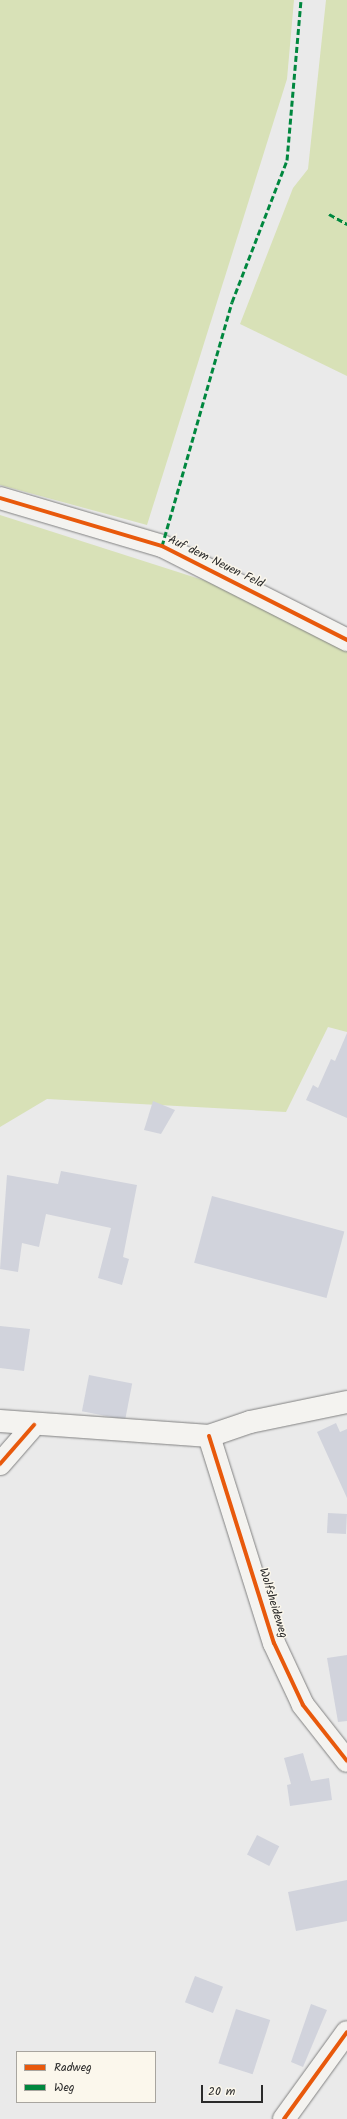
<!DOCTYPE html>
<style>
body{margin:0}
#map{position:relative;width:347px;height:2119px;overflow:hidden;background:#eaeaea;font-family:Kalam,sans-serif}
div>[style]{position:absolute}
.green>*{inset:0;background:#d8e1b7}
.building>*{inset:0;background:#d1d3dc;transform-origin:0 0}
.roads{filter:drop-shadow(0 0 1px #818181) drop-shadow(0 0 1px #818181)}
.minor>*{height:22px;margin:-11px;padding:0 11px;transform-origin:11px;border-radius:11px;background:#f4f3f0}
.quiet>*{height:3px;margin-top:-1.5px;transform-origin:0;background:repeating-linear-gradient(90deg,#00873e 0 6px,transparent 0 9px)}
.cycleway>*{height:4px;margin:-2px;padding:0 2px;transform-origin:2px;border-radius:2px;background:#e8590c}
span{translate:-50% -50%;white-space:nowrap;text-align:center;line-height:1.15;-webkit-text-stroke:3px #fbf7ec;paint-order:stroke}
.street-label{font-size:12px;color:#2b2b2b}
.legend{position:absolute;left:16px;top:2051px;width:140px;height:52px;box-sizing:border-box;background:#fbf7ec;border:1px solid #a8a59f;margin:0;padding:5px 7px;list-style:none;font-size:12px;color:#2b2b2b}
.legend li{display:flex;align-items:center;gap:8px;height:20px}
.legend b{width:20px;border:1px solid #a8a59f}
.scale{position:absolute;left:201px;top:2085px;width:62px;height:18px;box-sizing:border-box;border:2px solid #2b2b2b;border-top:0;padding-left:5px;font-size:12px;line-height:14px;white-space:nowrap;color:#2b2b2b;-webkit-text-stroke:3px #fbf7ec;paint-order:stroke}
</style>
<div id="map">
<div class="green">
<div style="clip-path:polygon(0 0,294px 0,287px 79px,147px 525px,0 485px)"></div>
<div style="clip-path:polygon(326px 0,347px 0,347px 376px,240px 324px,293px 188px,308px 169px)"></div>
<div style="clip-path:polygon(0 515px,206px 581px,347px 651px,347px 1032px,328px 1027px,286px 1112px,47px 1099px,0 1127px)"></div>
</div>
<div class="building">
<div style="clip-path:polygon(347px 1033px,347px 1118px,306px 1100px,313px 1085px,318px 1088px,331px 1059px,335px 1061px)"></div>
<div style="clip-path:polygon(153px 1101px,175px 1110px,161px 1134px,144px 1130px)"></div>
<div style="clip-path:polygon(61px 1171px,137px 1185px,123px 1257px,129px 1259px,122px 1285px,98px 1278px,111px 1228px,46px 1214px,39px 1247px,22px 1243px,18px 1272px,0 1269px,7px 1175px,58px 1184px)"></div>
<div style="left:212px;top:1196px;width:137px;height:69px;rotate:15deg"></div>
<div style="clip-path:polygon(0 1326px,30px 1329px,24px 1371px,0 1368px)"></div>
<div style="left:89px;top:1375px;width:44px;height:37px;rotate:11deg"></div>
<div style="clip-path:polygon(336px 1423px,340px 1432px,347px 1429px,347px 1498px,317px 1432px)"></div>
<div style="left:328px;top:1513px;width:19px;height:20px;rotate:3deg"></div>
<div style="clip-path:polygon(347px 1655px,347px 1721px,338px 1722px,327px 1658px)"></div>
<div style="clip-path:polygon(303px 1753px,311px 1781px,329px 1778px,332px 1800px,290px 1806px,287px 1785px,291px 1784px,284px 1758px)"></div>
<div style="left:257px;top:1835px;width:25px;height:22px;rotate:27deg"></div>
<div style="clip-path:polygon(347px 1880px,347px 1921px,296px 1931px,288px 1892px)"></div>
<div style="left:195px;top:1976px;width:30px;height:28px;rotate:21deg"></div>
<div style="clip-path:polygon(311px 2004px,327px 2010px,303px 2067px,291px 2062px)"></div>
<div style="left:236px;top:2009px;width:36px;height:57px;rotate:18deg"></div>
</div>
<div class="roads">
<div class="minor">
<div style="left:0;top:498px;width:169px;rotate:16.5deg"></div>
<div style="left:162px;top:546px;width:208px;rotate:26.9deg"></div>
<div style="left:0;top:1421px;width:210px;rotate:4.1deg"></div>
<div style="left:209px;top:1436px;width:43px;rotate:-18.9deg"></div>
<div style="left:250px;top:1422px;width:99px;rotate:-11.7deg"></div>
<div style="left:209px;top:1436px;width:217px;rotate:72.6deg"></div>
<div style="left:274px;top:1643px;width:68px;rotate:64.9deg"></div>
<div style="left:303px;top:1705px;width:71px;rotate:51.8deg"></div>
<div style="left:0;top:1464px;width:52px;rotate:-48.9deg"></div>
<div style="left:284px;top:2119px;width:107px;rotate:-54.1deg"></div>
</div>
</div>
<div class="quiet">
<div style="left:329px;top:214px;width:21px;rotate:29deg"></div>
<div style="left:162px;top:546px;width:254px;rotate:-74deg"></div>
<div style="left:232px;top:302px;width:152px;rotate:-68.8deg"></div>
<div style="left:287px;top:160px;width:161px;rotate:-85deg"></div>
</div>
<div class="cycleway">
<div style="left:0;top:498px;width:169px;rotate:16.5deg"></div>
<div style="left:162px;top:546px;width:208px;rotate:26.9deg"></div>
<div style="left:209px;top:1436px;width:217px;rotate:72.6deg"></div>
<div style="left:274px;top:1643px;width:68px;rotate:64.9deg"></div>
<div style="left:303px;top:1705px;width:71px;rotate:51.8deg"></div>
<div style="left:0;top:1464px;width:52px;rotate:-48.9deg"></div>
<div style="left:284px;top:2119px;width:107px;rotate:-54.1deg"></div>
</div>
<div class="street-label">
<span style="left:216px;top:562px;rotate:26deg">Auf dem Neuen Feld</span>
<span style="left:273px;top:1603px;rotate:73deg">Wolfsheideweg</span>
</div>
<ul class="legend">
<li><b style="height:5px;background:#e8590c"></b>Radweg</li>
<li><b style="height:5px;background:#00873e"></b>Weg</li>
</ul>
<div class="scale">20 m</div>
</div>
